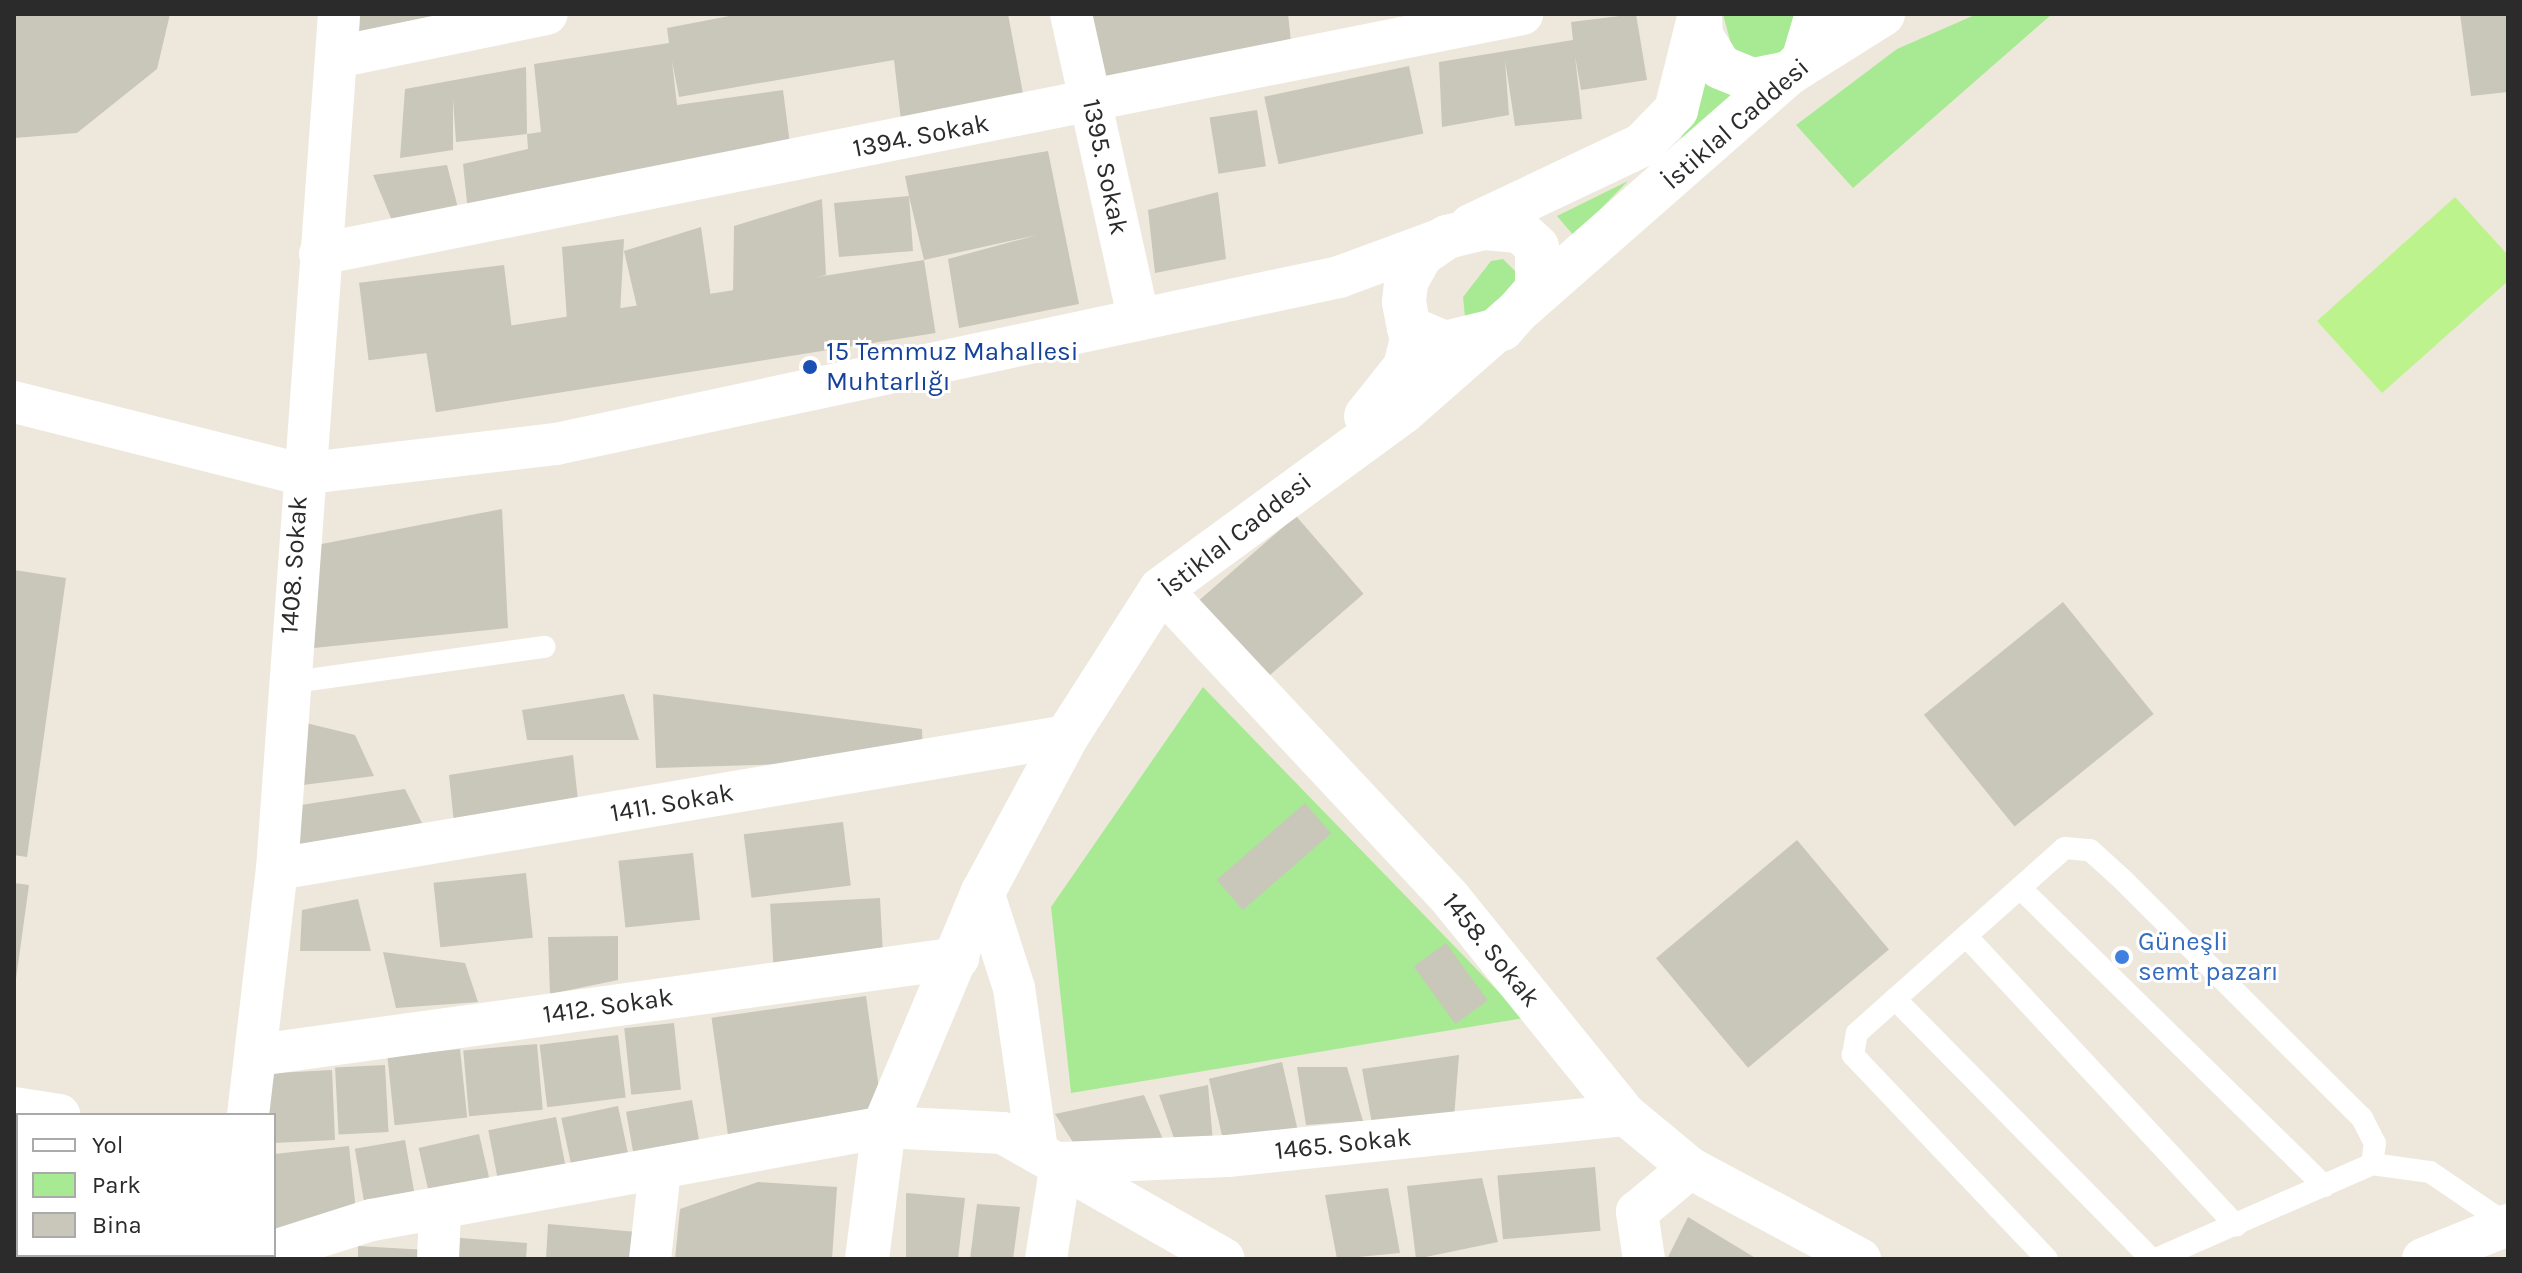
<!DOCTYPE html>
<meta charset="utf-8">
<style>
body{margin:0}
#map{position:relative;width:2522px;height:1273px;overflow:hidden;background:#eee8dc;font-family:Karla,sans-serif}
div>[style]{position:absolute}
.green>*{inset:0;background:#a7ea93}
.pitch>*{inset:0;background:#bdf38d}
.building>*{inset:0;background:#c9c6ba;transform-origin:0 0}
.lane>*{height:22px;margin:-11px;padding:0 11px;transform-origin:11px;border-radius:11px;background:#fff}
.street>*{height:42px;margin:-21px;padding:0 21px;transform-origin:21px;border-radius:21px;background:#fff}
.secondary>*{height:44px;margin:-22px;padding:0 22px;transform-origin:22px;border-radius:22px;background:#fff}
.dots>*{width:22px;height:22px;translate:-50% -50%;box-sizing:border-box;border:4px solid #fff;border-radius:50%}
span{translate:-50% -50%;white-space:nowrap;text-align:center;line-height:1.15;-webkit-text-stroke:6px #fff;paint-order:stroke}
.street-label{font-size:26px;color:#2b2b2b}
.transit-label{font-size:26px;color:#164399}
.left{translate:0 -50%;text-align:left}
.shop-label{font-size:26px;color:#366cbe}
.frame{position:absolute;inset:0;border:16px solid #2b2b2b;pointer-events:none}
.legend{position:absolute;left:16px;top:1113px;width:260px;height:144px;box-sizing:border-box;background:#fff;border:2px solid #aaa;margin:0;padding:10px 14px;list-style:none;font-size:24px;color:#2b2b2b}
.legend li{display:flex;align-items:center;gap:16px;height:40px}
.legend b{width:40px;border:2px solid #aaa}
</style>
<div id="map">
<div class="green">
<div style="clip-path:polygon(1723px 14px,1797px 14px,1796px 35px,1780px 54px,1755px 59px,1732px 48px)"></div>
<div style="clip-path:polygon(1977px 14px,2052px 14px,1853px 188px,1796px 125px,1897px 49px)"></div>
<div style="clip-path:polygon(1707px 78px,1732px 95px,1677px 147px)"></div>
<div style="clip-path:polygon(1628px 181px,1574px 236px,1557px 216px)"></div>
<div style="clip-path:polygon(1503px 259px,1519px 275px,1498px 311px,1465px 317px,1463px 297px,1491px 261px)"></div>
<div style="clip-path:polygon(1203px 687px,1524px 1018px,1071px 1093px,1051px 907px)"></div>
</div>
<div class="pitch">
<div style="clip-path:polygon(2455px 197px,2508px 255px,2508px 281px,2382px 393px,2317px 321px)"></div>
</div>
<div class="building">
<div style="clip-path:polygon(14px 14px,170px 14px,157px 69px,77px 133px,14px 138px)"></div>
<div style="clip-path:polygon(360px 14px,439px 14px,439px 21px,359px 35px)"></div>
<div style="clip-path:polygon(740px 14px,1008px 14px,1027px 115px,902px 129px,894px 60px,679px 97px,672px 61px,677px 105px,783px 90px,791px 152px,468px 212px,463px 164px,528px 149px,527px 134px,541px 132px,534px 64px,669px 43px,667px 28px)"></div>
<div style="clip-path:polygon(1102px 14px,1288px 14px,1292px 51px,1088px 90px,1081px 18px)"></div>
<div style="clip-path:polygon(1636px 14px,1647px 80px,1581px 90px,1575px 56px,1582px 119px,1515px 126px,1505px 60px,1509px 115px,1442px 127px,1439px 62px,1573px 40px,1571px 22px)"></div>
<div style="clip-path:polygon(2460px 14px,2508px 14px,2508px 92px,2471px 96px)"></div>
<div style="left:1409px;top:66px;width:69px;height:148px;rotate:78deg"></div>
<div style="clip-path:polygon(526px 67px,527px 134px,456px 142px,453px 99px,453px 150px,400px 158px,405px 89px)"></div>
<div style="left:1257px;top:110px;width:57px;height:48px;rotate:81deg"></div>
<div style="clip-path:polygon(1048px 151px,1079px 304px,959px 328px,948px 259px,1037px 235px,924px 260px,909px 196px,913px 251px,839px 257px,834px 203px,909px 196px,905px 176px)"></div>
<div style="clip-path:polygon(447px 165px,459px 212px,393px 223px,373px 175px)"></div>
<div style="clip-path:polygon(1218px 192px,1226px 259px,1155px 273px,1148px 210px)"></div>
<div style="clip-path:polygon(822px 199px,826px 275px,733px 296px,734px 226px)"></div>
<div style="clip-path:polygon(701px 227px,711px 298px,640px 320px,624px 251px)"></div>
<div style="clip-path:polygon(624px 239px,620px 314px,567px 320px,562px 247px)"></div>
<div style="left:924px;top:260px;width:74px;height:506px;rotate:81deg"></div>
<div style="left:504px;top:265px;width:78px;height:146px;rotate:83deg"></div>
<div style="clip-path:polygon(502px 509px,508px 628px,304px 649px,296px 549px)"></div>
<div style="left:1296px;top:516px;width:103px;height:137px;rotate:49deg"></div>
<div style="clip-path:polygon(14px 570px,66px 578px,27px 857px,14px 855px)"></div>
<div style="left:2063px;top:602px;width:144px;height:179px;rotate:51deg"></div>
<div style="clip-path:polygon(624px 694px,639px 740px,527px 740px,522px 710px)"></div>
<div style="clip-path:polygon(653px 694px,922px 729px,923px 760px,656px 768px)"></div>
<div style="clip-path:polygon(302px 722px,355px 735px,374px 776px,295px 786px)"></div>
<div style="clip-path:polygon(573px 755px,580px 818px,454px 823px,449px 775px)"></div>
<div style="clip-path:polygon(405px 789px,422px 823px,298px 846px,301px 805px)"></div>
<div style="left:1305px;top:803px;width:40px;height:117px;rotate:49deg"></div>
<div style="left:843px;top:822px;width:64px;height:100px;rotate:83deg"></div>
<div style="left:1797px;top:840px;width:143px;height:184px;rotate:50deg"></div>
<div style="left:693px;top:853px;width:67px;height:75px;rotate:84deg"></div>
<div style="left:526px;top:873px;width:65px;height:93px;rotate:84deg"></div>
<div style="clip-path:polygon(14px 883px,29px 885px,16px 979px,14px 979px)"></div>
<div style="left:880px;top:898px;width:60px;height:110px;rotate:87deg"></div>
<div style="clip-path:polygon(358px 899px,371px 951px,300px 951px,302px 910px)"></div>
<div style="clip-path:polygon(618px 936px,618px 980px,550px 994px,548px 937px)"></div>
<div style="left:1446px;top:943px;width:71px;height:40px;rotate:54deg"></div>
<div style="clip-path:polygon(383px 952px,465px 963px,478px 1002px,396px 1008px)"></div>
<div style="left:866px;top:996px;width:119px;height:156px;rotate:82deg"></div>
<div style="left:674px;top:1023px;width:67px;height:50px;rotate:84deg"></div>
<div style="left:618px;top:1035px;width:63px;height:79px;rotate:83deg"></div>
<div style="left:537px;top:1044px;width:66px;height:74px;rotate:85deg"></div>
<div style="left:460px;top:1049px;width:69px;height:73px;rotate:84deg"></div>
<div style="clip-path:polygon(1459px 1055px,1454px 1118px,1373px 1129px,1362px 1069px)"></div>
<div style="left:1282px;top:1062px;width:69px;height:75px;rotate:77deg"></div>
<div style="left:385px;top:1065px;width:67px;height:50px;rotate:87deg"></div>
<div style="clip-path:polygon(1297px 1067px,1347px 1067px,1363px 1121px,1306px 1125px)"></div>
<div style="clip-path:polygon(332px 1070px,335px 1140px,274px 1143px,274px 1115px,259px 1115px,257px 1074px)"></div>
<div style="clip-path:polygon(1208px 1085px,1213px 1142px,1175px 1141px,1159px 1095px)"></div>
<div style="clip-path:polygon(1144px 1095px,1168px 1151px,1080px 1153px,1055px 1114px)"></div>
<div style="left:692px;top:1100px;width:51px;height:67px;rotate:80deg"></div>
<div style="left:618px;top:1106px;width:58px;height:58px;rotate:78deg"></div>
<div style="left:556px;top:1117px;width:62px;height:69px;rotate:79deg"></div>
<div style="left:479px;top:1134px;width:57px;height:62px;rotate:77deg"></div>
<div style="left:405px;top:1140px;width:67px;height:51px;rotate:80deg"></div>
<div style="clip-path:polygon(349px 1146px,356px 1211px,274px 1242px,274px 1154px)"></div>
<div style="clip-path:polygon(16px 1165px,18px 1165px,18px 1226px,14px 1226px)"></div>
<div style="left:1595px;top:1167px;width:64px;height:98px;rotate:85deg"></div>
<div style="clip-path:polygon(1482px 1178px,1498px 1242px,1416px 1259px,1407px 1186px)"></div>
<div style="clip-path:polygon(758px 1182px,837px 1187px,832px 1259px,675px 1259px,680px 1209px)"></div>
<div style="clip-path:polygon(1388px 1188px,1400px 1253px,1337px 1259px,1325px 1195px)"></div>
<div style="clip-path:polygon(906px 1193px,965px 1198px,958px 1259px,906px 1258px)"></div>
<div style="clip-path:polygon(977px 1204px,1020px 1207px,1013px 1259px,970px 1259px)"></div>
<div style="clip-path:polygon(1688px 1217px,1757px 1259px,1667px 1259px)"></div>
<div style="clip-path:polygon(548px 1224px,637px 1232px,635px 1259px,546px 1259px)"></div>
<div style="clip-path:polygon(460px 1238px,527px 1243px,526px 1259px,458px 1259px)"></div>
<div style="clip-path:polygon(358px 1246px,427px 1250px,427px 1259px,358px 1259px)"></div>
</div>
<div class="lane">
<div style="left:287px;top:683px;width:260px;rotate:-8deg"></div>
<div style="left:2020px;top:888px;width:426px;rotate:44.4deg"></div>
<div style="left:1966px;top:936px;width:396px;rotate:47deg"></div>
<div style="left:1895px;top:999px;width:365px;rotate:45.4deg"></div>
<div style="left:2047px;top:1259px;width:282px;rotate:-133.6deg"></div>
<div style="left:1853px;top:1055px;width:22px;rotate:-80deg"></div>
<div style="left:1857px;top:1033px;width:278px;rotate:-41.7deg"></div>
<div style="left:2065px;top:848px;width:25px;rotate:5deg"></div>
<div style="left:2090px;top:850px;width:43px;rotate:42.2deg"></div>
<div style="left:2122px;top:879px;width:339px;rotate:44.9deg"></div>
<div style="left:2362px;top:1118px;width:28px;rotate:63deg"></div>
<div style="left:2375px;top:1143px;width:21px;rotate:98deg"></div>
<div style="left:2156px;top:1259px;width:236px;rotate:-23.7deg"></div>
<div style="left:2372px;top:1164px;width:59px;rotate:7.9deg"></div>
<div style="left:2430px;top:1172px;width:94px;rotate:34.2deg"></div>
</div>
<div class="street">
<div style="left:1071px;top:14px;width:313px;rotate:77.5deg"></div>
<div style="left:337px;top:57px;width:214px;rotate:-11.6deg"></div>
<div style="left:320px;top:254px;width:1226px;rotate:-11.29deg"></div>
<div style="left:14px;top:402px;width:295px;rotate:14.1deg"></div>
<div style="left:300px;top:474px;width:258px;rotate:-6.7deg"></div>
<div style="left:556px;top:444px;width:801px;rotate:-12.04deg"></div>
<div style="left:1339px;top:277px;width:115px;rotate:-20.3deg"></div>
<div style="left:1161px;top:589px;width:423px;rotate:46.9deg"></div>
<div style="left:1450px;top:898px;width:279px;rotate:51deg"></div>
<div style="left:1626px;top:1115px;width:83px;rotate:39.6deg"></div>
<div style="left:1690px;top:1168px;width:193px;rotate:28.2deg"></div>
<div style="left:277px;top:869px;width:801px;rotate:-9.56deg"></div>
<div style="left:983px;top:892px;width:101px;rotate:72.1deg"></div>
<div style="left:1014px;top:988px;width:163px;rotate:81.9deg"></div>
<div style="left:258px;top:1055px;width:707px;rotate:-7.89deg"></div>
<div style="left:14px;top:1108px;width:46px;rotate:8.8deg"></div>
<div style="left:248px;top:1115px;width:248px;rotate:-83.3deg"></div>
<div style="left:277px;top:869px;width:857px;rotate:-85.85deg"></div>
<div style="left:14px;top:1236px;width:4px;rotate:14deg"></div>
<div style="left:274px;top:1251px;width:103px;rotate:-17.6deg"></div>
<div style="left:372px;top:1220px;width:520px;rotate:-10.29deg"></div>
<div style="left:884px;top:1127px;width:119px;rotate:2.9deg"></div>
<div style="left:1003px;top:1133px;width:254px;rotate:29.7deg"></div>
<div style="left:111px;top:1255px;width:21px;rotate:11deg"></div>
<div style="left:226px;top:1259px;width:4px;rotate:-76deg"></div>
<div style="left:438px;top:1259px;width:47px;rotate:-87.6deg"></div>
<div style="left:650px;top:1259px;width:90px;rotate:-83.6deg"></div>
<div style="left:1046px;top:1259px;width:97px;rotate:-81.1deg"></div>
<div style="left:1061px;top:1163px;width:167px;rotate:-2.4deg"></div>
<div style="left:1228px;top:1156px;width:400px;rotate:-5.9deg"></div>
<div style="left:1644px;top:1259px;width:48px;rotate:-98.5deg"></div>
<div style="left:1637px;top:1212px;width:69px;rotate:-39.7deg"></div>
<div style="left:2423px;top:1259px;width:92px;rotate:-21.8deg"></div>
</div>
<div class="secondary">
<div style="left:1700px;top:17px;width:19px;rotate:87deg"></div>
<div style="left:1701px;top:36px;width:36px;rotate:58deg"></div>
<div style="left:1720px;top:67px;width:35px;rotate:22deg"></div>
<div style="left:1753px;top:80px;width:37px;rotate:-11deg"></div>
<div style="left:1789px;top:73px;width:18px;rotate:-41deg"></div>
<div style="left:1803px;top:61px;width:49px;rotate:-73.4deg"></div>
<div style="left:1471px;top:226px;width:189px;rotate:-25.3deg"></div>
<div style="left:1642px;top:145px;width:49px;rotate:-45.8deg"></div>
<div style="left:1676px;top:110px;width:95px;rotate:-76deg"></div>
<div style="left:1366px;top:416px;width:63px;rotate:-51.5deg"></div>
<div style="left:1405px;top:367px;width:30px;rotate:-76deg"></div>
<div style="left:1412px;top:338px;width:10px;rotate:-107deg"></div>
<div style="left:1409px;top:328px;width:26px;rotate:-101deg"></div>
<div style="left:1404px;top:302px;width:20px;rotate:-84deg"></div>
<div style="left:1406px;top:282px;width:31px;rotate:-61deg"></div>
<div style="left:1421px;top:255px;width:32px;rotate:-35deg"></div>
<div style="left:1447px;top:237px;width:38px;rotate:-14deg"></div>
<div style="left:1484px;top:228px;width:36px;rotate:5deg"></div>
<div style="left:1520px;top:231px;width:23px;rotate:43deg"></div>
<div style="left:1537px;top:247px;width:42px;rotate:90deg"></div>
<div style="left:1537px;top:289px;width:53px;rotate:131.2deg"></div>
<div style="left:1502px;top:329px;width:59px;rotate:166.2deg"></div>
<div style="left:1445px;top:343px;width:39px;rotate:-157deg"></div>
<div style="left:867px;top:1259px;width:133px;rotate:-82.7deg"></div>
<div style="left:884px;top:1127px;width:255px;rotate:-67.2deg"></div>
<div style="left:983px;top:892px;width:177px;rotate:-61.7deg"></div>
<div style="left:1067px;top:736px;width:174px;rotate:-57.4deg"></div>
<div style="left:1161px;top:589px;width:301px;rotate:-36.2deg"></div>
<div style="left:1404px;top:411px;width:512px;rotate:-41.28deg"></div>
<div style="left:1789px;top:73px;width:111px;rotate:-32.1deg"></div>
</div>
<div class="dots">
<div style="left:810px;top:367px;background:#1a4fb4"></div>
<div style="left:2122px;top:957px;background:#3f7fe0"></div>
</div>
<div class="street-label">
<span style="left:1736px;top:124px;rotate:-41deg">İstiklal Caddesi</span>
<span style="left:921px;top:136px;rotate:-11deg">1394. Sokak</span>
<span style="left:1105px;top:167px;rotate:78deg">1395. Sokak</span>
<span style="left:1236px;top:535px;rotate:-38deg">İstiklal Caddesi</span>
<span style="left:294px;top:565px;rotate:-86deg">1408. Sokak</span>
<span style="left:672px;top:803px;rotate:-10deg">1411. Sokak</span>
<span style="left:1491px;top:950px;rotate:51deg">1458. Sokak</span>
<span style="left:608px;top:1006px;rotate:-8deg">1412. Sokak</span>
<span style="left:1343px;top:1144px;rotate:-6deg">1465. Sokak</span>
</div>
<div class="transit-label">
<span class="left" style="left:826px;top:367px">15 Temmuz Mahallesi<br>Muhtarlığı</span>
</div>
<div class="shop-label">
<span class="left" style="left:2138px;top:957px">Güneşli<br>semt pazarı</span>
</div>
<div class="frame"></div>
<ul class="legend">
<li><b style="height:10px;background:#fff"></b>Yol</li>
<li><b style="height:22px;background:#a7ea93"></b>Park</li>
<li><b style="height:22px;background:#c9c6ba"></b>Bina</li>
</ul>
</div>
